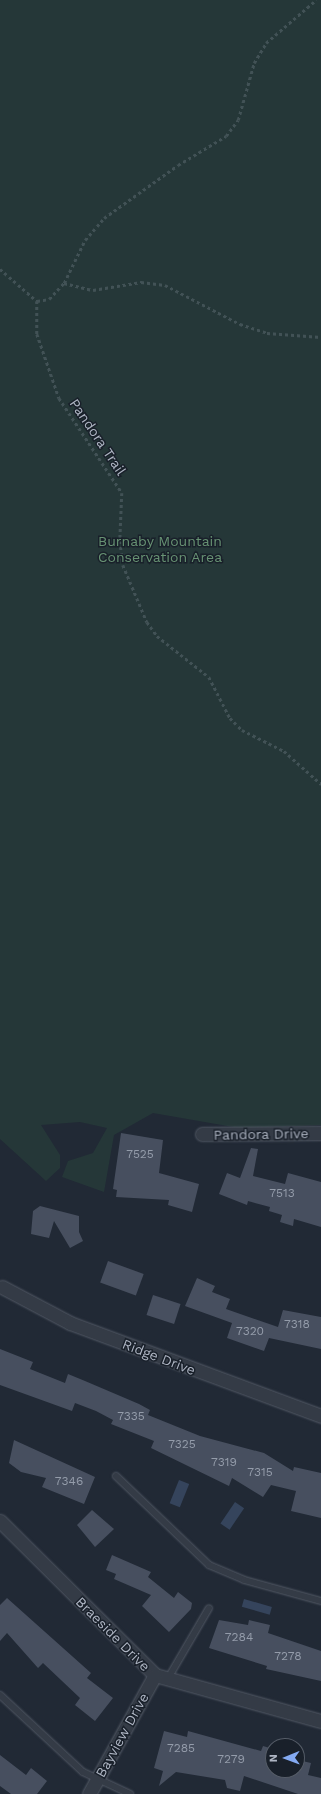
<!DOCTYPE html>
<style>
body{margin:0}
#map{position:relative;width:321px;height:1794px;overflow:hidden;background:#212935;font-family:"Work Sans",sans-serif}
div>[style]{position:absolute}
.green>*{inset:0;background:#253738}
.water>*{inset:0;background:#35445c;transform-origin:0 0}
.building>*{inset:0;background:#474f5f;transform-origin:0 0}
.path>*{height:2.5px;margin-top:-1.25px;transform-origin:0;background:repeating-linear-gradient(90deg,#425256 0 3px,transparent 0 6px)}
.roads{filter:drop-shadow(0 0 1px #515864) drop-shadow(0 0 1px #515864)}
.service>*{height:6px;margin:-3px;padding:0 3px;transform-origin:3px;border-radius:3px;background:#343b46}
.minor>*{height:13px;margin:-6.5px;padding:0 6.5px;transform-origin:6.5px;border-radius:6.5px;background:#343b46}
span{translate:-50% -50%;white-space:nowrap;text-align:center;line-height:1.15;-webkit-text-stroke:3px #19202a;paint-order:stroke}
.number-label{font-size:12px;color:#949caa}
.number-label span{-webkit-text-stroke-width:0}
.street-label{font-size:14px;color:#aeb5c3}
.park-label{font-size:14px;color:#679273}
.north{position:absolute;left:265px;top:1738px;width:40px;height:40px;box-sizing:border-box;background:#19202a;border:1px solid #555c67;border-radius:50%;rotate:269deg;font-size:11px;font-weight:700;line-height:16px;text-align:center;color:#aeb5c3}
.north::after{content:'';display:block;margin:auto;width:14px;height:18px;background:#84aaf2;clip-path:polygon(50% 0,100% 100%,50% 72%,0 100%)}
</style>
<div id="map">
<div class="green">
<div style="clip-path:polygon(0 0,321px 0,321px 1125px,239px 1128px,153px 1113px,114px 1135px,104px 1192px,62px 1177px,68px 1161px,93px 1153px,107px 1128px,80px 1122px,41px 1125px,60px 1155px,60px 1168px,46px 1181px,0 1139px)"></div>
</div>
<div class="water">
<div style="left:179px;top:1480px;width:11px;height:25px;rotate:22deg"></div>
<div style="left:235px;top:1502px;width:11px;height:26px;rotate:34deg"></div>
<div style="left:244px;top:1599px;width:29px;height:8px;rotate:16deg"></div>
</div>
<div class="building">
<div style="clip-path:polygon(121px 1133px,163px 1140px,159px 1173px,199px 1184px,192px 1212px,168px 1205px,169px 1200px,116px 1197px,117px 1190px,113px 1189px)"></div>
<div style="clip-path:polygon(251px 1148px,258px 1149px,253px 1176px,285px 1184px,288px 1173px,321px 1182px,321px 1227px,294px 1219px,293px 1226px,280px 1222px,282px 1215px,269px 1211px,270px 1207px,248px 1201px,247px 1205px,219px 1194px,227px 1173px,240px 1178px)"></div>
<div style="clip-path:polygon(40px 1206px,79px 1216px,79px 1232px,83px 1241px,70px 1248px,54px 1221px,49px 1238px,31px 1234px,33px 1211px)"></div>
<div style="left:108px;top:1261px;width:38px;height:23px;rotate:20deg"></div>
<div style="clip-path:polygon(197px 1278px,215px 1286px,212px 1292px,230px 1299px,226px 1309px,278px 1327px,283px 1310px,321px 1317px,321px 1349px,269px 1338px,264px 1351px,227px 1338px,232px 1323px,185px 1306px)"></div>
<div style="left:153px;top:1295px;width:29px;height:21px;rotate:18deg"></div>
<div style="clip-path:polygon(0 1349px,33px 1362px,30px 1369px,65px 1383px,68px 1374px,85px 1381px,139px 1404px,150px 1410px,148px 1415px,200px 1436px,264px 1453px,293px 1471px,294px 1467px,321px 1473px,321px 1518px,291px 1511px,296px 1491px,271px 1485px,263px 1497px,232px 1478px,229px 1486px,151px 1448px,154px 1441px,111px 1424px,113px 1420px,96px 1411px,75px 1403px,72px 1411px,0 1385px)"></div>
<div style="clip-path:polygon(14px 1440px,95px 1477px,84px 1504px,42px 1487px,46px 1478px,21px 1472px,9px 1463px)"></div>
<div style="clip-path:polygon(92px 1510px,114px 1529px,95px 1547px,77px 1525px)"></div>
<div style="clip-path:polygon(112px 1555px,151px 1572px,148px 1577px,174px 1598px,178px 1592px,192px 1603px,191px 1609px,169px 1632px,142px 1606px,151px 1595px,114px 1579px,116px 1574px,106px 1570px)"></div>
<div style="clip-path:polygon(7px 1598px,91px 1673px,87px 1678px,113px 1698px,95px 1721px,75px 1705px,80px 1698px,43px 1663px,38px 1668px,7px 1633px,0 1641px,0 1605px)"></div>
<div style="clip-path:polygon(219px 1620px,248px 1625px,249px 1620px,270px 1625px,268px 1633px,321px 1651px,321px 1681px,266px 1669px,267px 1666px,209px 1648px)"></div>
<div style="clip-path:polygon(164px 1731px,187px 1737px,188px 1731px,261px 1751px,263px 1746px,273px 1749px,273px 1770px,297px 1770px,298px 1760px,311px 1763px,308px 1775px,321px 1778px,321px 1794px,298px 1794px,244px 1776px,240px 1791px,227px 1788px,225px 1780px,176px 1772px,159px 1786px,163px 1771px,154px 1768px)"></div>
<div style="clip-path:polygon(0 1755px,26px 1775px,31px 1768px,47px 1781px,37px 1794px,11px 1794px,0 1786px)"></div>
</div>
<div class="path">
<div style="left:0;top:269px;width:49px;rotate:40.9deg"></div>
<div style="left:64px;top:283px;width:30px;rotate:14deg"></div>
<div style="left:93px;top:290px;width:49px;rotate:-9.5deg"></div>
<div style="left:141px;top:282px;width:24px;rotate:7deg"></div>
<div style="left:165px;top:285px;width:85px;rotate:27.5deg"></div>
<div style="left:240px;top:324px;width:28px;rotate:18deg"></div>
<div style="left:267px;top:333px;width:54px;rotate:4.2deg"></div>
<div style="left:37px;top:301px;width:33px;rotate:90deg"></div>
<div style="left:37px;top:334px;width:68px;rotate:71deg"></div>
<div style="left:59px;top:398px;width:114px;rotate:56.4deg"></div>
<div style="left:122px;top:493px;width:48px;rotate:92.4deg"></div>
<div style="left:120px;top:541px;width:24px;rotate:83deg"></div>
<div style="left:123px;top:565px;width:62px;rotate:67.2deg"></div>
<div style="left:147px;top:622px;width:17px;rotate:54deg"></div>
<div style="left:157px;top:636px;width:66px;rotate:38.3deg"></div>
<div style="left:209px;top:677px;width:46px;rotate:62.9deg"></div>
<div style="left:230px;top:718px;width:17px;rotate:45deg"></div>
<div style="left:242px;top:730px;width:47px;rotate:26.6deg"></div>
<div style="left:284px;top:751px;width:50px;rotate:41.7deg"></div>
<div style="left:37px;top:301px;width:12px;rotate:-9deg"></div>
<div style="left:49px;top:299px;width:22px;rotate:-47deg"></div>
<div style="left:64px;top:283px;width:48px;rotate:-64deg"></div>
<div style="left:85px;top:240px;width:29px;rotate:-49deg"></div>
<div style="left:104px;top:218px;width:91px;rotate:-35.6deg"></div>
<div style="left:178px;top:165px;width:56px;rotate:-31.1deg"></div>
<div style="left:226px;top:136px;width:20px;rotate:-53deg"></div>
<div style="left:238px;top:120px;width:59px;rotate:-74.3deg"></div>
<div style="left:254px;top:63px;width:23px;rotate:-59deg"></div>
<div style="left:266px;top:43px;width:66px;rotate:-40.7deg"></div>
</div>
<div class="roads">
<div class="service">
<div style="left:116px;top:1476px;width:129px;rotate:43.7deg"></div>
<div style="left:209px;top:1565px;width:38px;rotate:23deg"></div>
<div style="left:244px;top:1580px;width:80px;rotate:15.3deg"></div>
<div style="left:167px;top:1680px;width:83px;rotate:-59.7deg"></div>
<div style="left:0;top:1695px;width:113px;rotate:42.9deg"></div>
<div style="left:83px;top:1772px;width:52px;rotate:25.1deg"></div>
</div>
<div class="minor">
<div style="left:202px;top:1134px;width:119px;rotate:-0.5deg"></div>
<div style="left:2px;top:1287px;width:77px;rotate:27.9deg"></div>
<div style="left:70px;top:1323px;width:268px;rotate:20.3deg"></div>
<div style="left:0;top:1521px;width:218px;rotate:44.8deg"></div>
<div style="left:155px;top:1675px;width:172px;rotate:15.5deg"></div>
<div style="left:89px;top:1794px;width:136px;rotate:-61deg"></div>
</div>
</div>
<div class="number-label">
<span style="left:140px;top:1155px">7525</span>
<span style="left:282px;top:1194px">7513</span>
<span style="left:297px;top:1325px">7318</span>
<span style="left:250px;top:1332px">7320</span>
<span style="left:131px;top:1417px">7335</span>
<span style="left:182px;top:1445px">7325</span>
<span style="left:224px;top:1463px">7319</span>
<span style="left:260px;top:1473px">7315</span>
<span style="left:69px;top:1482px">7346</span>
<span style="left:239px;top:1638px">7284</span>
<span style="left:288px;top:1657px">7278</span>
<span style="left:181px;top:1749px">7285</span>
<span style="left:231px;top:1760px">7279</span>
</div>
<div class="street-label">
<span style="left:98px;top:437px;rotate:56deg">Pandora Trail</span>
<span style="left:261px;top:1134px;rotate:-1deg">Pandora Drive</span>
<span style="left:159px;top:1357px;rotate:21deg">Ridge Drive</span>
<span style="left:113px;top:1634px;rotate:45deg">Braeside Drive</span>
<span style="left:122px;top:1735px;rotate:-61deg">Bayview Drive</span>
</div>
<div class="park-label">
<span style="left:160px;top:549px">Burnaby Mountain<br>Conservation Area</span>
</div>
<div class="north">N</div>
</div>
